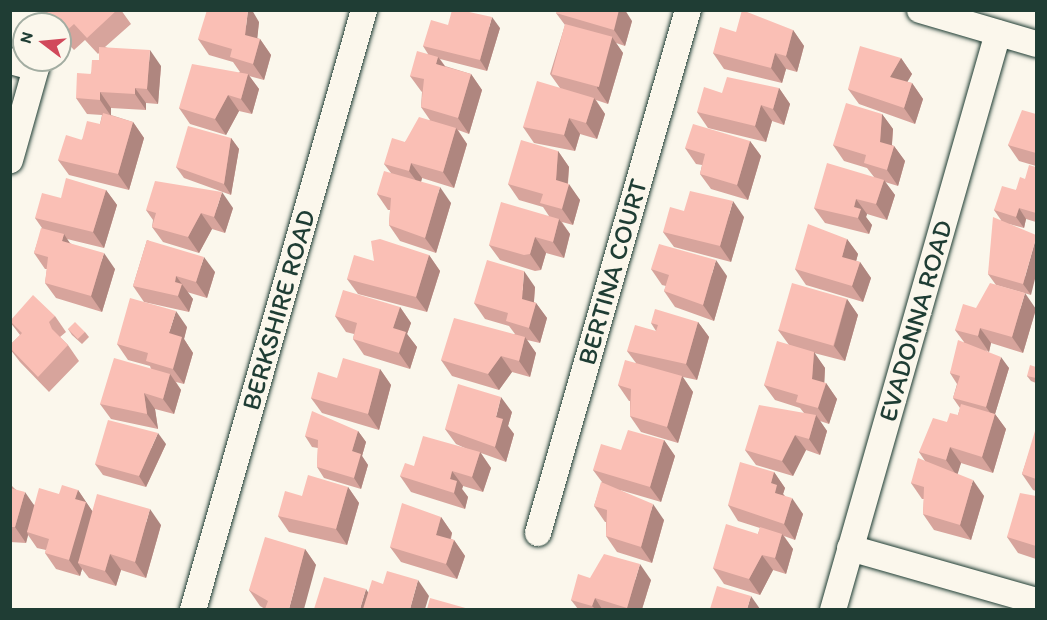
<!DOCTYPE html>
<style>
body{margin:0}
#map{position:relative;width:1047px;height:620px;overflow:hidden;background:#fbf7ec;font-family:Itim,sans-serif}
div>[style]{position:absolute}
.roads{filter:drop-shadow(0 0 2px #1f3d34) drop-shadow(0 0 2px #1f3d34)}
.minor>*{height:26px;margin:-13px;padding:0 13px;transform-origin:13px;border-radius:13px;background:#fbf7ec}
.wall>*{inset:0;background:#d7a49c}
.shaded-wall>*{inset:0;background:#af867f}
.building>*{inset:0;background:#fabfb5;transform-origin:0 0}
span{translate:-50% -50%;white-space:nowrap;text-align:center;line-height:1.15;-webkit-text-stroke:6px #fbf7ec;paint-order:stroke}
.street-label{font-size:26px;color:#1f3d34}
.frame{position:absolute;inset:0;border:12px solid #1f3d34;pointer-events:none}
.north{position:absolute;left:12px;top:12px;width:60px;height:60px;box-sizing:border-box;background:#fbf7ec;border:2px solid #a3ada2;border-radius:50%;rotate:286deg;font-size:16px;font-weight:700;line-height:24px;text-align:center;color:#1f3d34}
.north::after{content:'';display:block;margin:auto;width:21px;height:27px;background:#d1495b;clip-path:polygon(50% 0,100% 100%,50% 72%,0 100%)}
</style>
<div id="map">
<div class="roads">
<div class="minor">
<div style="left:920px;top:10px;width:121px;rotate:16.3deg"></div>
<div style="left:10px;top:61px;width:27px;rotate:15deg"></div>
<div style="left:36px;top:68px;width:96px;rotate:105.8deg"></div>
<div style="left:538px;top:533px;width:544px;rotate:-74deg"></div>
<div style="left:850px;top:548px;width:193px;rotate:15.9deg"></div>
<div style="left:193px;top:610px;width:624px;rotate:-74.09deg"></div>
<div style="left:833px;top:610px;width:600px;rotate:-74.04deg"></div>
</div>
</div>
<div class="wall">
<div style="clip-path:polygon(39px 10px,121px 10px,131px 24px,105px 47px,161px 66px,158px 104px,146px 103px,146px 110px,111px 108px,111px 115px,133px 122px,144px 138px,129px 190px,69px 175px,58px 160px,100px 124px,102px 115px,87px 114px,76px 98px,99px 60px,99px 53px,98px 54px,85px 40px,74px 50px,60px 35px,60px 24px,51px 24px)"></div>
<div style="clip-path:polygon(556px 13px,632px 21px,625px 46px,616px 43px,623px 53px,608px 104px,596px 100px,605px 114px,597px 139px,580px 134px,575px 151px,534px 143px,523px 127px,560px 88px,550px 74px,565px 25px)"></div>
<div style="clip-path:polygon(259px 22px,257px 38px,260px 39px,271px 55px,264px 80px,249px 76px,259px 89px,252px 114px,239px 111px,226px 135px,190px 124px,179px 108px,240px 72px,233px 62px,209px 55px,198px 39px)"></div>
<div style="clip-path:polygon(448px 25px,500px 28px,487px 71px,440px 59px,445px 66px,471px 74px,482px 90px,469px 134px,458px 130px,467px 144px,454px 188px,422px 178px,421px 182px,451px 203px,436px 253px,400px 241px,389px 225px,390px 210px,388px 210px,377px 194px,391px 173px,384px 164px,405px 142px,430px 120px,421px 107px,422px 92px,421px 91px,410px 76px,428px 54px,423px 46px)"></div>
<div style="clip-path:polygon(793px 30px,804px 46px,797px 72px,786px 69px,782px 83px,724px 69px,713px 53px,736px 32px)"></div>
<div style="clip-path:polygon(901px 58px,912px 74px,907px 82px,912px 83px,923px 99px,915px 124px,859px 104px,848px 89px)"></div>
<div style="clip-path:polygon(779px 88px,790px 104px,784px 125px,772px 121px,766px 142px,708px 128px,697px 112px,722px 93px)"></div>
<div style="clip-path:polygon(882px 114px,893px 129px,892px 145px,894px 146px,905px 161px,898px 186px,885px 182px,895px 195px,887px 220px,867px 214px,866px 217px,872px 225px,869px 234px,825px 223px,814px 208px,874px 177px,867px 168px,844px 161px,833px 145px)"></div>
<div style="clip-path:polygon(1036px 114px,1036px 166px,1019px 161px,1008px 145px)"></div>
<div style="clip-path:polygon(231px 138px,239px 149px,231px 195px,184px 178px,176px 167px)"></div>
<div style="clip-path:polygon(750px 141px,761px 156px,748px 200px,711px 189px,700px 174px,702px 165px,696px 164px,685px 148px)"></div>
<div style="clip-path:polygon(558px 151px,569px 167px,568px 184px,580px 200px,573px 225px,562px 222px,570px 234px,564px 258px,546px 253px,541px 270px,535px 271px,500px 260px,489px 245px,549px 216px,543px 207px,519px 200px,508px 184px)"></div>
<div style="clip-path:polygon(1036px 167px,1036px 222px,1026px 219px,1024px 228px,1009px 224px,1031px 295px,996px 285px,988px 274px,1001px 220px,994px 210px,1016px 190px)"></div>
<div style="clip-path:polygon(106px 190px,117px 205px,104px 248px,67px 239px,70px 243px,115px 269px,102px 312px,56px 298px,45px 283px,47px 269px,45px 269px,34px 253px,42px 228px,35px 218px,61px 198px)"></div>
<div style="clip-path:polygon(233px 208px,225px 233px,212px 229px,199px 253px,163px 242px,152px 227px,153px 220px,146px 210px)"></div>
<div style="clip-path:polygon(684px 211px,744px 217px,731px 262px,674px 247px,663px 232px)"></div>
<div style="clip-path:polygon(847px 239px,858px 254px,856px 261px,860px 262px,871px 278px,863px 302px,806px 285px,795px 269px)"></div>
<div style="clip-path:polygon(147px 240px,215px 272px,207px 298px,187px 292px,193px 299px,189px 312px,144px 302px,133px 286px)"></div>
<div style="clip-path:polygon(429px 255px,440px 271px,427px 312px,358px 294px,347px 279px,374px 261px)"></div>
<div style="clip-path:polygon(651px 269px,727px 276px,714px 321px,675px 307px,664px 291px,666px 286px,662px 285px)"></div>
<div style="clip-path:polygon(535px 287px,534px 302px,536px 303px,547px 318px,540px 343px,527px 340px,536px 353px,530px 377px,512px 372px,499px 390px,452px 376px,441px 360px,515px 334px,509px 326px,485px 319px,474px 303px)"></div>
<div style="clip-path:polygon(847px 299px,858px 315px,845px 361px,814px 353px,825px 368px,824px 383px,826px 383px,837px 399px,829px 424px,820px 421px,827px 431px,820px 455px,806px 450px,793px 476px,756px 465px,745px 450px,804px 413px,800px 408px,775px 400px,764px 385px,789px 345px,778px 330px)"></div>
<div style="clip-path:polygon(400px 307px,411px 323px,407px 334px,417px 347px,410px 369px,364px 355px,353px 339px,354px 334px,346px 332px,335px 316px)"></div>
<div style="clip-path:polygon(976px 308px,1036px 309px,1023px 353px,991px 343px,989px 352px,985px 350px,1009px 368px,995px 414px,1006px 429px,993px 473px,961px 463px,957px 474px,984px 496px,971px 540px,934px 530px,923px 514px,924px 499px,922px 499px,911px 483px,925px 461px,919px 452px,947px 422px,958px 415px,960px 408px,953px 398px,957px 384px,950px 373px,964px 342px,955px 330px)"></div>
<div style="clip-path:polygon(55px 316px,66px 332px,60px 337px,68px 345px,79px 361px,49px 392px,20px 362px,10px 349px,10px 345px,20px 335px,10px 322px)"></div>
<div style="clip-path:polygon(698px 322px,709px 337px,697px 380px,683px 377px,693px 392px,678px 443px,641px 432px,630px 416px,630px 401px,629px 401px,618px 385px,636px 363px,627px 351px,656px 331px,651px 323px)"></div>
<div style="clip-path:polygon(187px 327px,184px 339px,193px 353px,184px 384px,176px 382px,181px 390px,174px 414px,155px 409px,158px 429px,111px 419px,100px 404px,151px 369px,150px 366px,128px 360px,117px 344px)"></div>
<div style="clip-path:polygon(68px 329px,85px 332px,89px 337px,82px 344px,72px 335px)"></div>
<div style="clip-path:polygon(1036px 367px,1036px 383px,1031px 381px,1027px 376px)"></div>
<div style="clip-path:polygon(380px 369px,391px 385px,379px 430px,322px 413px,311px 398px,337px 378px)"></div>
<div style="clip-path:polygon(512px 412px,508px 426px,514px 434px,506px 462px,481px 453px,491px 468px,483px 492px,463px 486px,462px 489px,468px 497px,465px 509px,411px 492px,400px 476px,467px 449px,456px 444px,445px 429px)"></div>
<div style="clip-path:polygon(358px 431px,366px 442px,362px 456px,368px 465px,361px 489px,324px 478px,317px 467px,318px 448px,312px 447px,305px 436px)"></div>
<div style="clip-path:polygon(1036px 432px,1036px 491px,1033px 490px,1022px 474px)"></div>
<div style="clip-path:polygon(664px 440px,675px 456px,661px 502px,620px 490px,664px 520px,652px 563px,617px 552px,606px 536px,606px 522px,605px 522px,594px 506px,602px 482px,593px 470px,621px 450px)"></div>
<div style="clip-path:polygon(166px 444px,146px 487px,103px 475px,95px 464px)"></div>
<div style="clip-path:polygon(774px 472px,785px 488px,783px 494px,803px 514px,795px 540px,784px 536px,793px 549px,786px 574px,773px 570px,760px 595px,724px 584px,713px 568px,758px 534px,760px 528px,738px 521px,728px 505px)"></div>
<div style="clip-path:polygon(10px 484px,14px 488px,34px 505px,59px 494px,78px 490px,92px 511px,161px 525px,146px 578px,121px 570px,116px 586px,89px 578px,82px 569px,80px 576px,56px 569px,45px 553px,46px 550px,37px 548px,28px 535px,26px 543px,10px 542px)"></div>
<div style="clip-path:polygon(348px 487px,359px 503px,347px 545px,289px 532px,278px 516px,302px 496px)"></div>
<div style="clip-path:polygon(1036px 496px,1036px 559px,1018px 553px,1007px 537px)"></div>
<div style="clip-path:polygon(441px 517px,452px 533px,451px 539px,454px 540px,465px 556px,457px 579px,401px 562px,390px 547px)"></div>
<div style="clip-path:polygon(305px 549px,316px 565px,265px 609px,260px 606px,249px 590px)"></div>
<div style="clip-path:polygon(590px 578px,651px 580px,642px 609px,578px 609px,571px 600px)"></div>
</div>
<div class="shaded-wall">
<div style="clip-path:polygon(248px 10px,252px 10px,259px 22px,256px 51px,245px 35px)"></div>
<div style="clip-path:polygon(614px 10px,625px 10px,632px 21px,625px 46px,614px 30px)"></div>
<div style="clip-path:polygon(492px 17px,500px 28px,487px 71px,480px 60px)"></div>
<div style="clip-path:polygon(793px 30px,804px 46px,797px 72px,786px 56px)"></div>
<div style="clip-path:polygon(612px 37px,623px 53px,608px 104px,597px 88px)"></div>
<div style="clip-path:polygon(260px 39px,271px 55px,264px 80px,253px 64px)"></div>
<div style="clip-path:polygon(150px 50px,161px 66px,158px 104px,147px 89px)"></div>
<div style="clip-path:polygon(775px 53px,786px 69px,782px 83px,771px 68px)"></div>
<div style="clip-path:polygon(438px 57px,449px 72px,436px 64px)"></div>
<div style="clip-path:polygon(901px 58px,912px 74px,901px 93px,890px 77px)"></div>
<div style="clip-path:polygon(248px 74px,259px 89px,252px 114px,241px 99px)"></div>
<div style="clip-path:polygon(471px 74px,482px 90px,469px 134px,458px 118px)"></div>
<div style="clip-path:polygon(912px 83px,923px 99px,915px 124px,904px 108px)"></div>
<div style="clip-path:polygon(135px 88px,146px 103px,146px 110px,135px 94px)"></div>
<div style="clip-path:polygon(779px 88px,790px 104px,784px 125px,773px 109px)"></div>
<div style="clip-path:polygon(100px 92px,111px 108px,111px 116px,100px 100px)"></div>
<div style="clip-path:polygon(228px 95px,239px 111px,226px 135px,215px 119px)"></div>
<div style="clip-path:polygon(594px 98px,605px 114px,597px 139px,586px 123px)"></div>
<div style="clip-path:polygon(761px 105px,772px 121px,766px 142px,755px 126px)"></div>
<div style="clip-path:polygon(882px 114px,893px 129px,891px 156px,894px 146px,905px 161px,898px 186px,887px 170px,880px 142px)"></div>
<div style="clip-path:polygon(569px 118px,580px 134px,575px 151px,564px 135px)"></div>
<div style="clip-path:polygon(133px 122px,144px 138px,129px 190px,118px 174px)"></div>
<div style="clip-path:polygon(456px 128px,467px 144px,454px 188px,443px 172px)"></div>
<div style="clip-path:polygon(231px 138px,239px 149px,231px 195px,224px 184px)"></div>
<div style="clip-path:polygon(750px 141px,761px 156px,748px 200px,737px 185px)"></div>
<div style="clip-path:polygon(558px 151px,569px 167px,567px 191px,569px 184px,580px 200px,573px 225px,562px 209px,556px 180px)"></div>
<div style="clip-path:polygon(411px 163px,422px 178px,420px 186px,409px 171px)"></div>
<div style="clip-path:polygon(884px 180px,895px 195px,887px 220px,876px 204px)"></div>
<div style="clip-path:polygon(440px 187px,451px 203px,436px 253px,425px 238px)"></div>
<div style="clip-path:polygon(106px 190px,117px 205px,104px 248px,93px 232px)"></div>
<div style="clip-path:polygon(222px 192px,233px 208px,225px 233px,214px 217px)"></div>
<div style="clip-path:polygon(856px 199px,867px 214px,866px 217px,872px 225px,869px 234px,858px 218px,854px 207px)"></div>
<div style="clip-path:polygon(733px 201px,744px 217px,731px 262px,720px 246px)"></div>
<div style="clip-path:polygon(1019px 208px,1026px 219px,1024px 228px,1016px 217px)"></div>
<div style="clip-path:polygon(201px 213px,212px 229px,199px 253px,188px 237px)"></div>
<div style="clip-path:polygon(559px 219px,570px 234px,564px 258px,553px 242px)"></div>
<div style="clip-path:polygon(64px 234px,74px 250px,62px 241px)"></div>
<div style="clip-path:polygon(535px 237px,546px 253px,541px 270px,530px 254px)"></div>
<div style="clip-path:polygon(1036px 238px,1036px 275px,1031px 295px,1023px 284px)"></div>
<div style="clip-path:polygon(847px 239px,858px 254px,853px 273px,842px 257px)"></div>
<div style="clip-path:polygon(104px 253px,115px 269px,102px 312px,91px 296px)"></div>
<div style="clip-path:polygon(429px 255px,440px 271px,427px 312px,416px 297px)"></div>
<div style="clip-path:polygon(204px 257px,215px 272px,207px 298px,196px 282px)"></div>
<div style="clip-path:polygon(716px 260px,727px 276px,714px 321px,703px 305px)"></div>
<div style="clip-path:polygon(860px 262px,871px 278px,863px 302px,852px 286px)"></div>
<div style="clip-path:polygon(524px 271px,535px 287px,533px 313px,536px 303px,547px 318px,540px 343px,529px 328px,522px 299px)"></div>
<div style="clip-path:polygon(176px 276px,193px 299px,189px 312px,178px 296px,175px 282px)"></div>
<div style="clip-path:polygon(1025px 293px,1036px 309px,1023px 353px,1012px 337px)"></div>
<div style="clip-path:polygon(847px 299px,858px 315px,845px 361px,834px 346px)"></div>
<div style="clip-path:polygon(400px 307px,411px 323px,407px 334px,417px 347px,410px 369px,399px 353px,393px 328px)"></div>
<div style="clip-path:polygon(176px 311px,187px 327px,184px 339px,193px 353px,184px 384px,173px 369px,169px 333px)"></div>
<div style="clip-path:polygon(698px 322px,709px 337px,697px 380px,686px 364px)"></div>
<div style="clip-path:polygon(980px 328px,991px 343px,989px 352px,978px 336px)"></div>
<div style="clip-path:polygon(525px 337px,536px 353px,530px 377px,519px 361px)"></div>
<div style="clip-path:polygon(814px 352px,825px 368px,824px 390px,826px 383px,837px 399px,829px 424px,818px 408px,812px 379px)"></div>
<div style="clip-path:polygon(501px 356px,512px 372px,499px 390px,488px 374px)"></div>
<div style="clip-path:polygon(1001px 357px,1009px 368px,995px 414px,1006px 429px,993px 473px,982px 457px,994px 418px,986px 407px)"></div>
<div style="clip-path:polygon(380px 369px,391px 385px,379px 430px,368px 414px)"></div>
<div style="clip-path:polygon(170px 374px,181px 390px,174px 414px,163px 399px)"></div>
<div style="clip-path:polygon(682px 376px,693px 392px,678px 443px,667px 427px)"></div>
<div style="clip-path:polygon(144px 393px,155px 409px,158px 429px,147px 414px)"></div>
<div style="clip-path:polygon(501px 397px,512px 412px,508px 426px,514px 434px,506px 462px,495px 447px,496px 417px)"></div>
<div style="clip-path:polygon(816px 415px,827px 431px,820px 455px,809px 439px)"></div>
<div style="clip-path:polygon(358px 431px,366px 442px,362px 456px,368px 465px,361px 489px,354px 478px,352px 451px)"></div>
<div style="clip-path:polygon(158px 433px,166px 444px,146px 487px,139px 476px)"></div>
<div style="clip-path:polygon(795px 435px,806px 450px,793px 476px,782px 461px)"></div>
<div style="clip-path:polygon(664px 440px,675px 456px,661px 502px,650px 487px)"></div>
<div style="clip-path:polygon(950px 447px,961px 463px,957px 476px,946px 460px)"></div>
<div style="clip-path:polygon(480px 452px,491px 468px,483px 492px,472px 477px)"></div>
<div style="clip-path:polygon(452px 471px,463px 486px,462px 489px,468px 497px,465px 509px,454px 493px,450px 479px)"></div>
<div style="clip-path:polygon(774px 472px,785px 488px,783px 494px,788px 500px,775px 493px,771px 483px)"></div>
<div style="clip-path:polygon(973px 480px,984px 496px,971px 540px,960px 525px)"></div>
<div style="clip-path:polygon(348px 487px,359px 503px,347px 545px,336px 529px)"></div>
<div style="clip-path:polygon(78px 490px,97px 518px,78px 563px,82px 569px,80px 576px,69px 560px,75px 499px)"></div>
<div style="clip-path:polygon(25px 492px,36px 508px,27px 532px,28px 535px,26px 543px,15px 527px)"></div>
<div style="clip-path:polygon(792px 498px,803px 514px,795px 540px,784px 524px)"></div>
<div style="clip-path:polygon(653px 504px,664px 520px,652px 563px,641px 547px)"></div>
<div style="clip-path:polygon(150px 509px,161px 525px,146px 578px,135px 562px)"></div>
<div style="clip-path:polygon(441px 517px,452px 533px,447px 550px,436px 535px)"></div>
<div style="clip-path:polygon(782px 534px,793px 549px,786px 574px,775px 558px)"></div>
<div style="clip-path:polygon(454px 540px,465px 556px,457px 579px,446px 564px)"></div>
<div style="clip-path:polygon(305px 549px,316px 565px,304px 609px,289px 609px)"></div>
<div style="clip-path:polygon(110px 554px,121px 570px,116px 586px,105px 571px)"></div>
<div style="clip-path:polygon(762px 555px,773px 570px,760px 595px,749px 579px)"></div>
<div style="clip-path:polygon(640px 564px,651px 580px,642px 609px,628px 609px,627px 608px)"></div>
<div style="clip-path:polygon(418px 580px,429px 596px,425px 609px,410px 609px)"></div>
<div style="clip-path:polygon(366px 589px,373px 600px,371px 609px,360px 609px)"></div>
<div style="clip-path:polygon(751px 596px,760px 609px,747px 609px)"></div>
<div style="clip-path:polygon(595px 598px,602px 609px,595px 609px,592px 606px)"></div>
</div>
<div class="building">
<div style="clip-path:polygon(50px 10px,117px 10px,87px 38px,74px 24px,63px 34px,60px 31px,60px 24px,54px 24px,45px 15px)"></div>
<div style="clip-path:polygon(207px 10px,248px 10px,245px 35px,260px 39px,253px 64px,230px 57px,232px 49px,198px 39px)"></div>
<div style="clip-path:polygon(452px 10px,460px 10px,492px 17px,480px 60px,423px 46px,431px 20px,448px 25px)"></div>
<div style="clip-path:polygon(557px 10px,619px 10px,614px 30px,556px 13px)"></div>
<div style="clip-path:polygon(742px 10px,793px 30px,786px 56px,775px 53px,771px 68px,713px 53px,720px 27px,736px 32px)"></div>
<div style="left:565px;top:24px;width:49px;height:52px;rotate:15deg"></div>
<div style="clip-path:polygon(860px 46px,901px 58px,890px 77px,912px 83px,904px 108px,848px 89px)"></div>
<div style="clip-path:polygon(99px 47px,150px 50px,147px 89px,135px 88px,135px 94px,100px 92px,100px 100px,76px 98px,77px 73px,91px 74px,92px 60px,99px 60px)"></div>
<div style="clip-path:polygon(417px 51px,438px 57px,436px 64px,471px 74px,458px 118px,421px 107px,424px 79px,410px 76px)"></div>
<div style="clip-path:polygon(192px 64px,248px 74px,241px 99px,228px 95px,215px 119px,179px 108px)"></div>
<div style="clip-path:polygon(727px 77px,779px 88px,773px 109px,761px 105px,755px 126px,697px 112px,704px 87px,722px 93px)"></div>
<div style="clip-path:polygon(537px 81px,594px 98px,586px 123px,569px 118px,564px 135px,523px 127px)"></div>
<div style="clip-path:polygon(846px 103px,882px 114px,880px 142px,894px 146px,887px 170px,864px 163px,866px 155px,833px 145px)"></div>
<div style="clip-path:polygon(1022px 110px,1036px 114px,1036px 153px,1008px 145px)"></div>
<div style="clip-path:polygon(103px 113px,133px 122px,118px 174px,58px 160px,66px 135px,82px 140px,87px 121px,100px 124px)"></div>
<div style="clip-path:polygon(419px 117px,456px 128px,443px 172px,411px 163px,409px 171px,384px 164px,392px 138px,405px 142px)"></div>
<div style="clip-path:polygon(693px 124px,750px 141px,737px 185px,700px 174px,705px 154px,685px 148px)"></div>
<div style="clip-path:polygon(188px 126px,231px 138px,224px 184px,176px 167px)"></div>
<div style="clip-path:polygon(521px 140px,558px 151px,556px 180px,569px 184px,562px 209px,540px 203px,543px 194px,508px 184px)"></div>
<div style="clip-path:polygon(827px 163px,884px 180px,876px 204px,856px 199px,854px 207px,861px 209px,858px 218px,814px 208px)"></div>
<div style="clip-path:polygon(1029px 165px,1036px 167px,1036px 213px,1019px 208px,1016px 217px,994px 210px,1002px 186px,1016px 190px,1020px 177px,1025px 179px)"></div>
<div style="clip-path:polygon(384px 171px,440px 187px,425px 238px,389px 225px,391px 198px,377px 194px)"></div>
<div style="clip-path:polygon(66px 178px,106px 190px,93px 232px,35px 218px,42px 193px,61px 198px)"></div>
<div style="clip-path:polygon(155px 181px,222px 192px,214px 217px,201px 213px,188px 237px,152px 227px,156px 213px,146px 210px)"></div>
<div style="clip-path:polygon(690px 191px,733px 201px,720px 246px,663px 232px,670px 207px,684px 211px)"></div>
<div style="clip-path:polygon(501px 202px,559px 219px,553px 242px,535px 237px,530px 254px,524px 255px,489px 245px)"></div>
<div style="clip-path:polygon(993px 217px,1036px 235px,1036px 238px,1023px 284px,988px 274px)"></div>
<div style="clip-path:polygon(808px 224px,847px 239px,842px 257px,860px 262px,852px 286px,795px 269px)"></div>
<div style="clip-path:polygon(41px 228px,64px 234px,62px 241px,104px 253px,91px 296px,45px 283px,48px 257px,34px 253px)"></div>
<div style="clip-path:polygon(380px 239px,429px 255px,416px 297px,347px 279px,354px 255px,374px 261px,371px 241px)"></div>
<div style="clip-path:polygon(147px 240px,204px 257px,196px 282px,176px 276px,175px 282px,182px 284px,178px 296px,133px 286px)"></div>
<div style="clip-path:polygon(659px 244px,716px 260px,703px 305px,664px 291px,669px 275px,651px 269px)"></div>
<div style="clip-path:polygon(487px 260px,524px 271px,522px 299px,536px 303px,529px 328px,506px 321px,508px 313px,474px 303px)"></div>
<div style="left:792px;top:283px;width:57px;height:49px;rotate:16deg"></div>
<div style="clip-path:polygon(990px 283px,1025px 293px,1012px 337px,980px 328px,978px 336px,955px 330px,963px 304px,976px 308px)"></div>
<div style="clip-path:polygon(343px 290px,400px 307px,393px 328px,406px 332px,399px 353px,353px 339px,357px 323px,335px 316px)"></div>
<div style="clip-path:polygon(33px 295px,55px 316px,49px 322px,52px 329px,68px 345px,38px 377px,10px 348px,10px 345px,22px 333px,10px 321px)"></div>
<div style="clip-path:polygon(130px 298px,176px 311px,169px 333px,182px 337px,173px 369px,146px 361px,148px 353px,117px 344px)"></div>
<div style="clip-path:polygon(655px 309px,698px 322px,686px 364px,627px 351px,635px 325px,656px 331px,658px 325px,651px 323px)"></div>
<div style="clip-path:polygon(454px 318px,525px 337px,519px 361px,501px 356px,488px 374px,441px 360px)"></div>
<div style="left:75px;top:322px;width:14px;height:10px;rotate:45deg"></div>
<div style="clip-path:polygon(958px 340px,1001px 357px,986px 407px,953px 398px,960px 376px,950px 373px)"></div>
<div style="clip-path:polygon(777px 341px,814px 352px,812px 379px,826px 383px,818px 408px,796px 402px,798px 395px,764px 385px)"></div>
<div style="clip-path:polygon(114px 358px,170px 374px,163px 399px,144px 393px,147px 414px,100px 404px)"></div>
<div style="clip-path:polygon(343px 358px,380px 369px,368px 414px,311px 398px,318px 372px,337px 378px)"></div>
<div style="clip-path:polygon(625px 360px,682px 376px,667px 427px,630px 416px,631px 389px,618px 385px)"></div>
<div style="clip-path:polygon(1030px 365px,1036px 367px,1036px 378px,1027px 376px)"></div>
<div style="clip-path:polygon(458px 384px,501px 397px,496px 417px,503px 419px,495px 447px,445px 429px)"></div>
<div style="clip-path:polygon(961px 404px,995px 414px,982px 457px,950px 447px,946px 460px,919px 452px,933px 418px,947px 422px,950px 413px,958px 415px)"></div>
<div style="clip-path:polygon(759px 405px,816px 415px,809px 439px,795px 435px,782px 461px,745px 450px)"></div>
<div style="clip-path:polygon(312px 411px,358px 431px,352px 451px,361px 454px,354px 478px,317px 467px,318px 440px,305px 436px)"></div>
<div style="clip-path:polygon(108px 420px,158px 433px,139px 476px,95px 464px)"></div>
<div style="clip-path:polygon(628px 430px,664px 440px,650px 487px,593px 470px,601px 444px,621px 450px)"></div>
<div style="clip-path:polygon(1035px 431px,1036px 432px,1036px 479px,1022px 474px)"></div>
<div style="clip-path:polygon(423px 436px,480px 452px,472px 477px,452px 471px,450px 479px,457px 481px,454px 493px,400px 476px,405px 463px,414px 466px)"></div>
<div style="clip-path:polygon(918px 458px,973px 480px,960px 525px,923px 514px,924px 487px,911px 483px)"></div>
<div style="clip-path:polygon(740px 462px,774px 472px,771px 483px,777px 485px,775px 493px,792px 498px,784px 524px,728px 505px)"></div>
<div style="clip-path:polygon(308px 475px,348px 487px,336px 529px,278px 516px,285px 491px,302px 496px)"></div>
<div style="clip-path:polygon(601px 482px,653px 504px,641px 547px,606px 536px,607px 510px,594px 506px)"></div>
<div style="clip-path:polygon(62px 485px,78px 490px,75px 499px,86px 502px,69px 560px,45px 553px,49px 539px,27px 532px,39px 488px,59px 494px)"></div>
<div style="clip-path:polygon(10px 488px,25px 492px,15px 527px,10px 527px)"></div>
<div style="clip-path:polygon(1020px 493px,1036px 496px,1036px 546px,1007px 537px)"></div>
<div style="clip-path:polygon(97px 494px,150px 509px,135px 562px,110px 554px,105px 571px,78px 563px)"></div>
<div style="clip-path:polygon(402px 503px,441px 517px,436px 535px,454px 540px,446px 564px,390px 547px)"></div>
<div style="clip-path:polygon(726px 524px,758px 534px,760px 527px,782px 534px,775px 558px,762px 555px,749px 579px,713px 568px)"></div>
<div style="clip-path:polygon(265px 537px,305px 549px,289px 609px,265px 609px,268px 601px,249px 590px)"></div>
<div style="clip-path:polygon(604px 554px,640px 564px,627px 608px,595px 598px,592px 606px,571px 600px,578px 574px,590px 578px)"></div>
<div style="clip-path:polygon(387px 571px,418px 580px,410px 609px,363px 609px,372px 580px,383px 584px)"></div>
<div style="clip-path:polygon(324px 577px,366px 589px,360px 609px,314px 609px)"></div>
<div style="clip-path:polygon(717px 586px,751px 596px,747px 609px,710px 609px)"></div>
<div style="clip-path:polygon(430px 598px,469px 609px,427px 609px)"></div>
</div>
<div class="street-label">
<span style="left:613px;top:272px;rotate:-74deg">BERTINA COURT</span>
<span style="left:279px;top:310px;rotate:-74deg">BERKSHIRE ROAD</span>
<span style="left:916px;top:321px;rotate:-74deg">EVADONNA ROAD</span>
</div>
<div class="frame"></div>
<div class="north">N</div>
</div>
